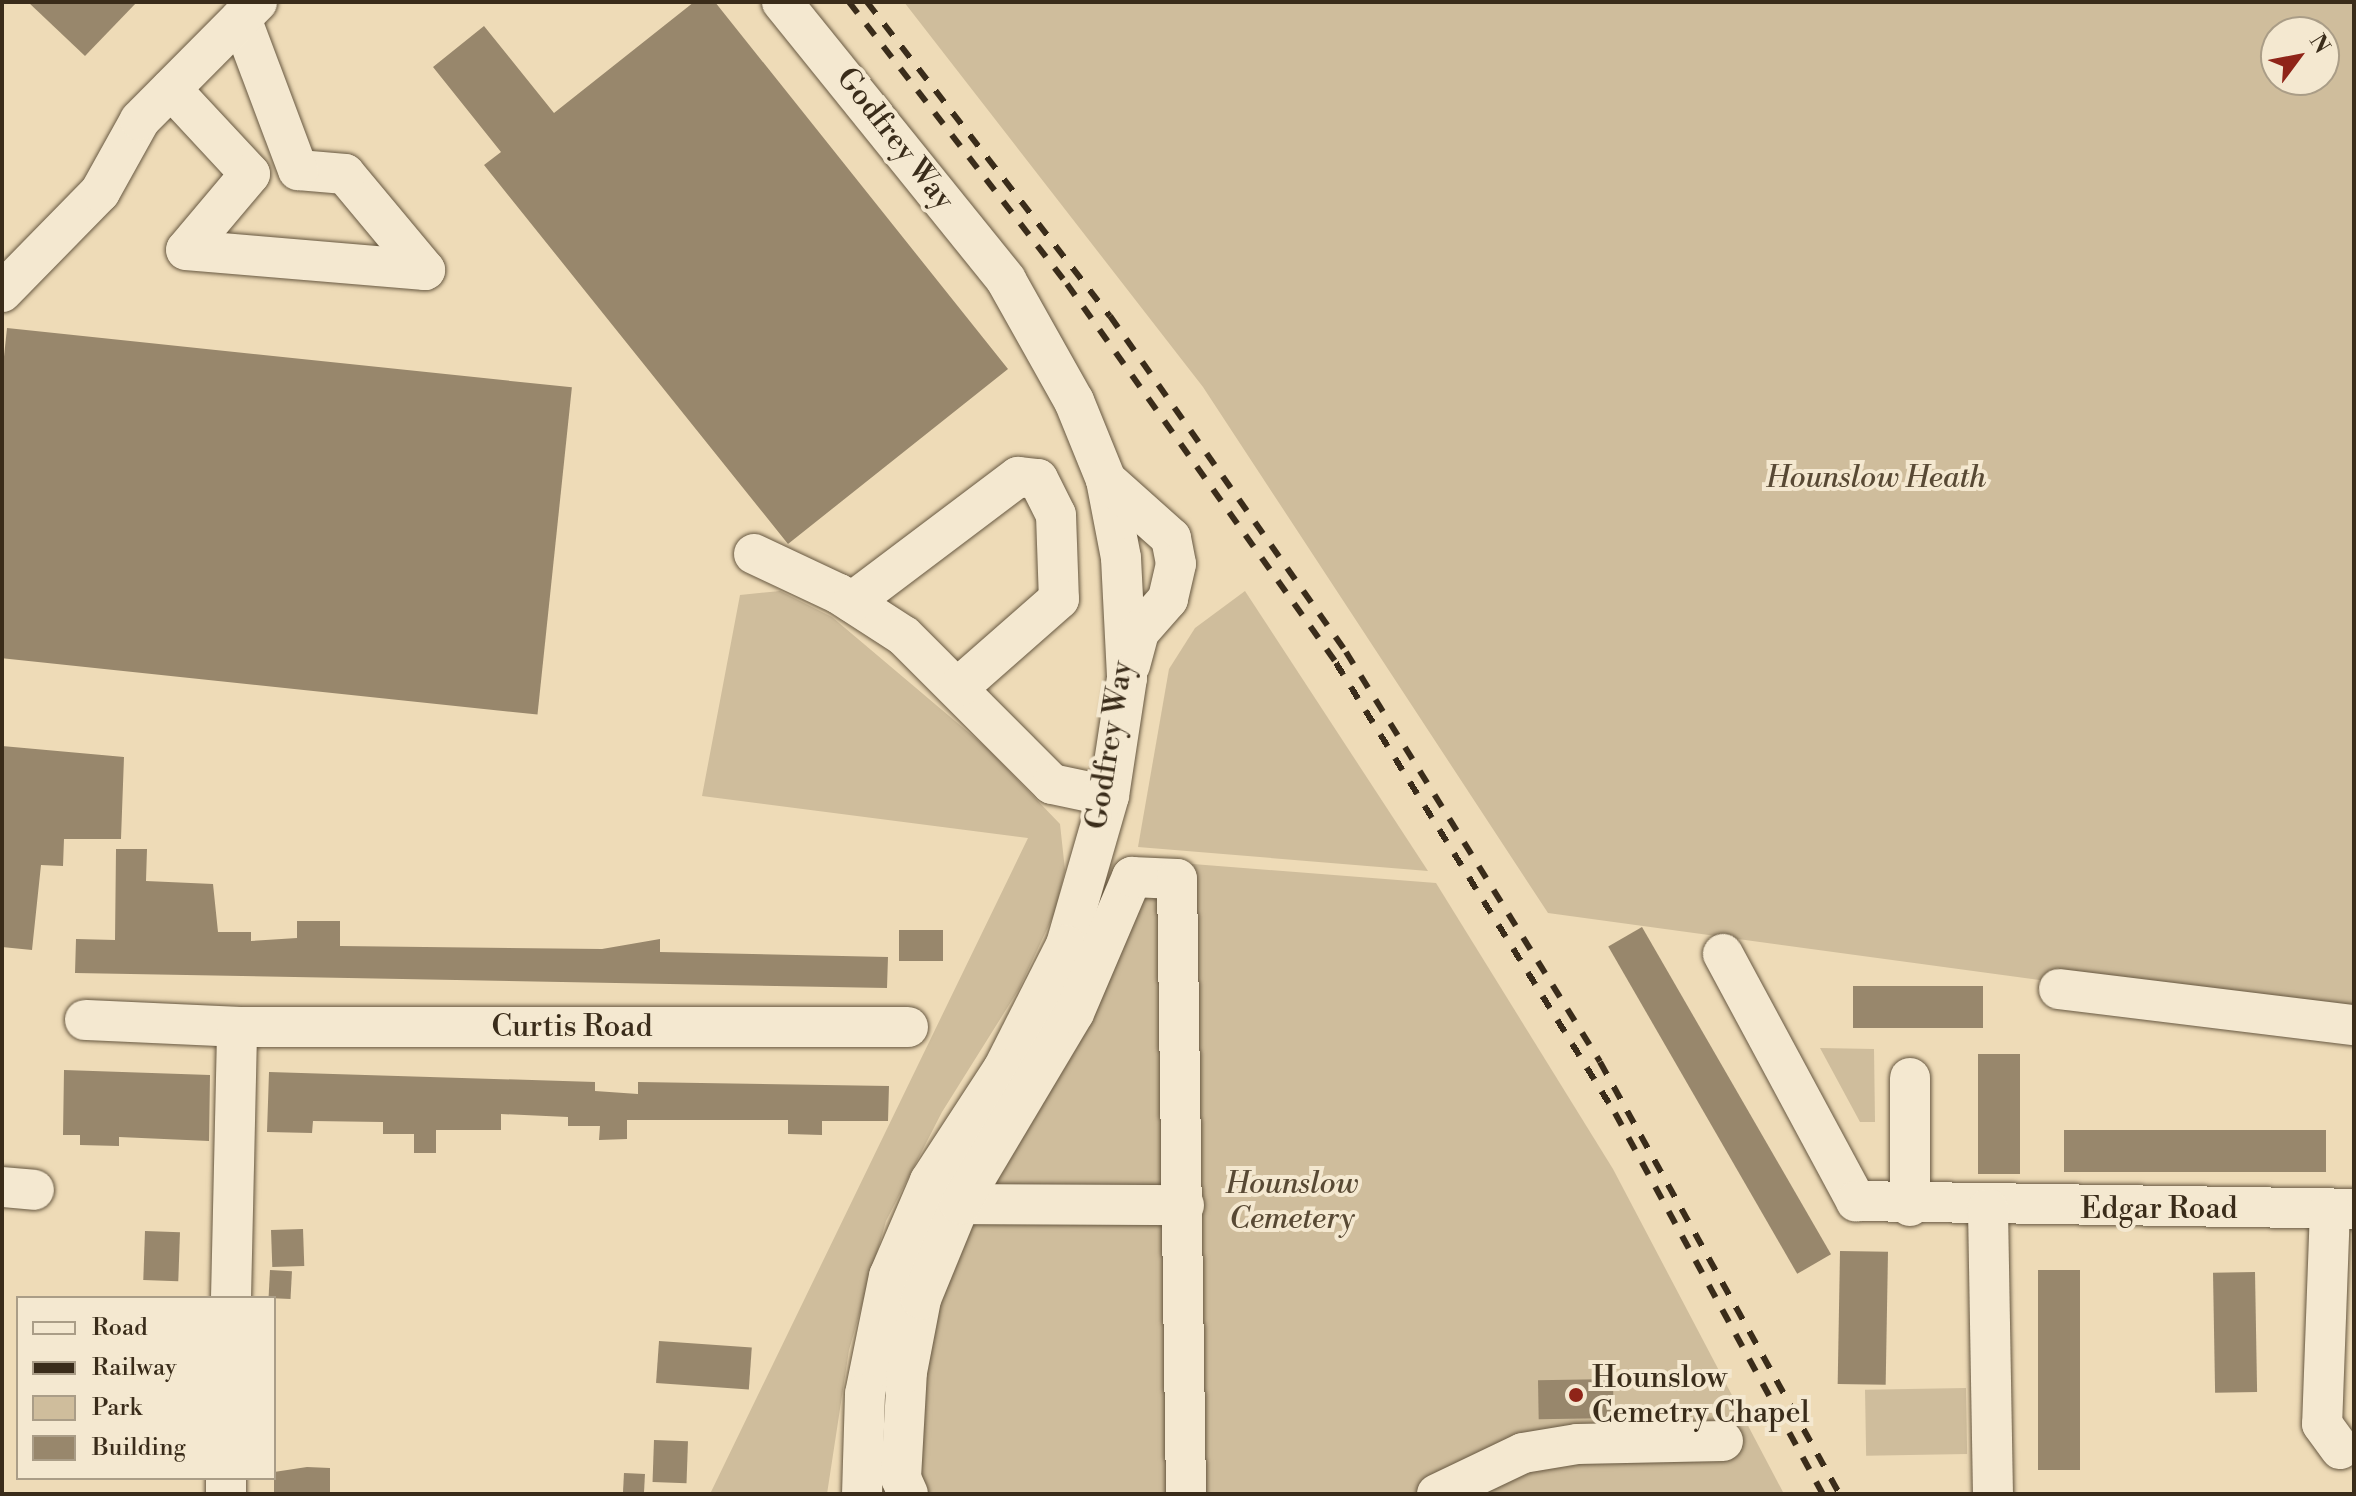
<!DOCTYPE html>
<style>
body{margin:0}
#map{position:relative;width:2356px;height:1496px;overflow:hidden;background:#eedbb7;font-family:"Libre Bodoni",serif}
div>[style]{position:absolute}
.green>*{inset:0;background:#cfbd9c;transform-origin:0 0}
.building>*{inset:0;background:#98876c;transform-origin:0 0}
.roads{filter:drop-shadow(0 0 2px #675841) drop-shadow(0 0 2px #675841)}
.minor>*{height:40px;margin:-20px;padding:0 20px;transform-origin:20px;border-radius:20px;background:#f4e8d0}
.rail>*{height:6px;margin-top:-3px;transform-origin:0;background:repeating-linear-gradient(90deg,#3a2c1a 0 14px,transparent 0 28px)}
.dots>*{width:22px;height:22px;translate:-50% -50%;box-sizing:border-box;border:4px solid #f4e8d0;border-radius:50%}
span{translate:-50% -50%;white-space:nowrap;text-align:center;line-height:1.15;-webkit-text-stroke:8px #f4e8d0;paint-order:stroke}
.street-label{font-size:30px;color:#3a2c1a}
.park-label{font-size:30px;color:#584934;font-style:italic}
.poi-label{font-size:30px;color:#3a2c1a}
.left{translate:0 -50%;text-align:left}
.frame{position:absolute;inset:0;border:4px solid #3a2c1a;pointer-events:none}
.legend{position:absolute;left:16px;top:1296px;width:260px;height:184px;box-sizing:border-box;background:#f4e8d0;border:2px solid #aa9d87;margin:0;padding:10px 14px;list-style:none;font-size:24px;color:#3a2c1a}
.legend li{display:flex;align-items:center;gap:16px;height:40px}
.legend b{width:40px;border:2px solid #aa9d87}
.north{position:absolute;left:2260px;top:16px;width:80px;height:80px;box-sizing:border-box;background:#f4e8d0;border:2px solid #aa9d87;border-radius:50%;rotate:58deg;font-size:22px;font-weight:700;line-height:32px;text-align:center;color:#3a2c1a}
.north::after{content:'';display:block;margin:auto;width:28px;height:36px;background:#8f2418;clip-path:polygon(50% 0,100% 100%,50% 72%,0 100%)}
</style>
<div id="map">
<div class="green">
<div style="clip-path:polygon(evenodd,904px 2px,2354px 2px,2354px 1023px,1548px 913px,1203px 387px,904px 2px,2276px 32px,2324px 32px,2324px 80px,2276px 80px,2276px 32px)"></div>
<div style="clip-path:polygon(780px 591px,832px 617px,987px 748px,1060px 824px,1065px 870px,1055px 912px,1019px 989px,942px 1112px,886px 1221px,849px 1350px,827px 1494px,710px 1494px,1028px 838px,702px 796px,740px 595px)"></div>
<div style="clip-path:polygon(1245px 591px,1428px 871px,1138px 847px,1169px 669px,1195px 628px)"></div>
<div style="clip-path:polygon(1129px 859px,1436px 883px,1613px 1169px,1784px 1494px,893px 1494px,896px 1366px)"></div>
<div style="clip-path:polygon(1820px 1048px,1874px 1049px,1875px 1122px,1860px 1122px)"></div>
<div style="left:1966px;top:1388px;width:66px;height:101px;rotate:89deg"></div>
</div>
<div class="building">
<div style="clip-path:polygon(28px 2px,137px 2px,85px 56px)"></div>
<div style="clip-path:polygon(694px 2px,715px 2px,1008px 369px,788px 544px,484px 165px,501px 152px,433px 67px,484px 26px,554px 113px)"></div>
<div style="left:7px;top:328px;width:568px;height:329px;rotate:6deg"></div>
<div style="clip-path:polygon(2px 746px,124px 757px,121px 839px,64px 839px,63px 866px,41px 865px,32px 950px,2px 947px)"></div>
<div style="clip-path:polygon(116px 849px,147px 849px,146px 881px,213px 884px,218px 932px,251px 932px,251px 941px,297px 938px,297px 921px,340px 921px,340px 946px,602px 949px,660px 939px,660px 952px,888px 957px,887px 988px,75px 973px,76px 939px,115px 940px)"></div>
<div style="left:1642px;top:927px;width:378px;height:39px;rotate:60deg"></div>
<div style="left:899px;top:930px;width:44px;height:31px"></div>
<div style="left:1853px;top:986px;width:130px;height:42px"></div>
<div style="left:1978px;top:1054px;width:42px;height:120px"></div>
<div style="clip-path:polygon(64px 1070px,210px 1075px,209px 1141px,119px 1137px,119px 1146px,80px 1145px,80px 1135px,63px 1135px)"></div>
<div style="clip-path:polygon(269px 1072px,595px 1082px,595px 1091px,638px 1094px,638px 1082px,889px 1086px,888px 1121px,822px 1121px,822px 1135px,788px 1134px,788px 1120px,627px 1120px,627px 1139px,599px 1140px,600px 1126px,568px 1126px,568px 1117px,501px 1114px,501px 1130px,436px 1130px,436px 1153px,414px 1153px,414px 1134px,383px 1134px,383px 1122px,313px 1121px,312px 1133px,267px 1132px)"></div>
<div style="left:2064px;top:1130px;width:262px;height:42px"></div>
<div style="left:303px;top:1229px;width:37px;height:32px;rotate:88deg"></div>
<div style="left:145px;top:1231px;width:35px;height:49px;rotate:2deg"></div>
<div style="left:1840px;top:1251px;width:48px;height:133px;rotate:1deg"></div>
<div style="left:270px;top:1270px;width:22px;height:28px;rotate:3deg"></div>
<div style="left:2038px;top:1270px;width:42px;height:200px"></div>
<div style="left:2255px;top:1272px;width:120px;height:42px;rotate:89deg"></div>
<div style="left:659px;top:1341px;width:93px;height:42px;rotate:4deg"></div>
<div style="left:1613px;top:1379px;width:39px;height:75px;rotate:89deg"></div>
<div style="left:654px;top:1440px;width:34px;height:42px;rotate:2deg"></div>
<div style="clip-path:polygon(307px 1467px,330px 1468px,330px 1494px,274px 1494px,274px 1472px)"></div>
<div style="left:624px;top:1473px;width:21px;height:21px;rotate:3deg"></div>
</div>
<div class="roads">
<div class="minor">
<div style="left:782px;top:2px;width:357px;rotate:51.1deg"></div>
<div style="left:1006px;top:280px;width:139px;rotate:60.7deg"></div>
<div style="left:1074px;top:401px;width:85px;rotate:67.9deg"></div>
<div style="left:1106px;top:480px;width:79px;rotate:79.1deg"></div>
<div style="left:1121px;top:558px;width:120px;rotate:87.1deg"></div>
<div style="left:1127px;top:678px;width:119px;rotate:98.7deg"></div>
<div style="left:1109px;top:796px;width:155px;rotate:106.1deg"></div>
<div style="left:1066px;top:945px;width:139px;rotate:116.9deg"></div>
<div style="left:1003px;top:1069px;width:134px;rotate:123.1deg"></div>
<div style="left:930px;top:1181px;width:103px;rotate:113.3deg"></div>
<div style="left:889px;top:1276px;width:120px;rotate:101.5deg"></div>
<div style="left:865px;top:1394px;width:100px;rotate:91.7deg"></div>
<div style="left:171px;top:89px;width:116px;rotate:47.1deg"></div>
<div style="left:250px;top:174px;width:99px;rotate:130.1deg"></div>
<div style="left:186px;top:250px;width:240px;rotate:4.8deg"></div>
<div style="left:425px;top:270px;width:125px;rotate:-129.8deg"></div>
<div style="left:345px;top:174px;width:47px;rotate:-175.1deg"></div>
<div style="left:298px;top:170px;width:162px;rotate:-110.6deg"></div>
<div style="left:2px;top:292px;width:140px;rotate:-45.6deg"></div>
<div style="left:100px;top:192px;width:82px;rotate:-60.9deg"></div>
<div style="left:140px;top:120px;width:166px;rotate:-45.2deg"></div>
<div style="left:1106px;top:480px;width:87px;rotate:41.7deg"></div>
<div style="left:1171px;top:538px;width:26px;rotate:79deg"></div>
<div style="left:1176px;top:564px;width:36px;rotate:103deg"></div>
<div style="left:1168px;top:599px;width:44px;rotate:131.3deg"></div>
<div style="left:1139px;top:632px;width:34px;rotate:105deg"></div>
<div style="left:754px;top:554px;width:94px;rotate:25.2deg"></div>
<div style="left:839px;top:594px;width:77px;rotate:32.9deg"></div>
<div style="left:904px;top:636px;width:209px;rotate:45deg"></div>
<div style="left:1052px;top:784px;width:58px;rotate:11.9deg"></div>
<div style="left:852px;top:602px;width:208px;rotate:-37deg"></div>
<div style="left:1018px;top:477px;width:20px;rotate:6deg"></div>
<div style="left:1038px;top:479px;width:40px;rotate:63.4deg"></div>
<div style="left:1056px;top:515px;width:84px;rotate:88deg"></div>
<div style="left:1059px;top:599px;width:132px;rotate:138.7deg"></div>
<div style="left:1723px;top:954px;width:281px;rotate:61.7deg"></div>
<div style="left:1856px;top:1201px;width:498px;rotate:0.9deg"></div>
<div style="left:2059px;top:989px;width:297px;rotate:7deg"></div>
<div style="left:85px;top:1020px;width:152px;rotate:2.6deg"></div>
<div style="left:2px;top:1187px;width:32px;rotate:5deg"></div>
<div style="left:960px;top:1204px;width:224px;rotate:0.3deg"></div>
<div style="left:1910px;top:1206px;width:128px;rotate:-90deg"></div>
<div style="left:1988px;top:1209px;width:285px;rotate:89deg"></div>
<div style="left:2330px;top:1209px;width:215px;rotate:92.1deg"></div>
<div style="left:2322px;top:1424px;width:31px;rotate:54deg"></div>
<div style="left:231px;top:1298px;width:271px;rotate:-88.7deg"></div>
<div style="left:237px;top:1027px;width:671px"></div>
<div style="left:226px;top:1494px;width:16px;rotate:-90deg"></div>
<div style="left:908px;top:1494px;width:17px;rotate:-114deg"></div>
<div style="left:901px;top:1478px;width:106px;rotate:-86.8deg"></div>
<div style="left:907px;top:1372px;width:74px;rotate:-79.1deg"></div>
<div style="left:921px;top:1299px;width:103px;rotate:-67.7deg"></div>
<div style="left:960px;top:1204px;width:222px;rotate:-59.2deg"></div>
<div style="left:1074px;top:1013px;width:148px;rotate:-66.9deg"></div>
<div style="left:1132px;top:877px;width:45px;rotate:2.5deg"></div>
<div style="left:1177px;top:879px;width:615px;rotate:89.16deg"></div>
<div style="left:1437px;top:1494px;width:95px;rotate:-25.5deg"></div>
<div style="left:1523px;top:1453px;width:55px;rotate:-9.5deg"></div>
<div style="left:1577px;top:1444px;width:146px;rotate:-1.2deg"></div>
</div>
</div>
<div class="rail">
<div style="left:849px;top:2px;width:356px;rotate:52.3deg"></div>
<div style="left:1067px;top:284px;width:465px;rotate:54.6deg"></div>
<div style="left:1336px;top:663px;width:529px;rotate:58.2deg"></div>
<div style="left:1615px;top:1113px;width:434px;rotate:61.4deg"></div>
<div style="left:867px;top:2px;width:397px;rotate:52.3deg"></div>
<div style="left:1110px;top:316px;width:411px;rotate:54.9deg"></div>
<div style="left:1346px;top:652px;width:482px;rotate:58.2deg"></div>
<div style="left:1600px;top:1062px;width:494px;rotate:61deg"></div>
</div>
<div class="dots">
<div style="left:1576px;top:1395px;background:#8f2418"></div>
</div>
<div class="street-label">
<span style="left:895px;top:139px;rotate:52deg">Godfrey Way</span>
<span style="left:1110px;top:745px;rotate:-81deg">Godfrey Way</span>
<span style="left:572px;top:1027px">Curtis Road</span>
<span style="left:2159px;top:1209px">Edgar Road</span>
</div>
<div class="park-label">
<span style="left:1876px;top:478px">Hounslow Heath</span>
<span style="left:1292px;top:1201px">Hounslow<br>Cemetery</span>
</div>
<div class="poi-label">
<span class="left" style="left:1592px;top:1395px">Hounslow<br>Cemetry Chapel</span>
</div>
<div class="frame"></div>
<ul class="legend">
<li><b style="height:10px;background:#f4e8d0"></b>Road</li>
<li><b style="height:10px;background:#3a2c1a"></b>Railway</li>
<li><b style="height:22px;background:#cfbd9c"></b>Park</li>
<li><b style="height:22px;background:#98876c"></b>Building</li>
</ul>
<div class="north">N</div>
</div>
